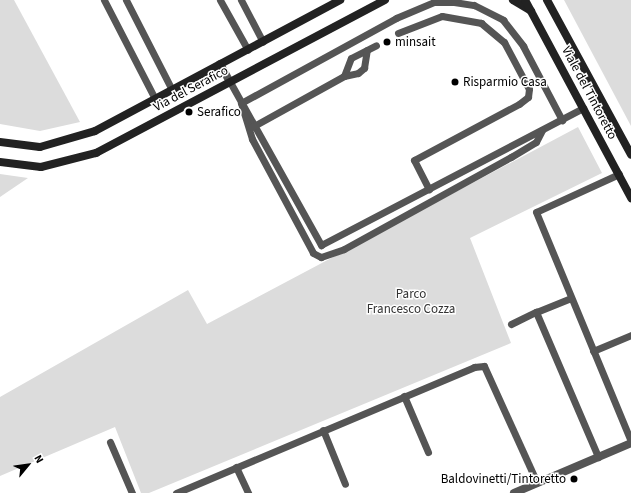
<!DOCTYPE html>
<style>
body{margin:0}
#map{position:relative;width:631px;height:493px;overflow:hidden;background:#fff;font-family:"Source Sans 3",sans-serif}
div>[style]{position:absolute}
.green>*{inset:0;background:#dcdcdc}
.lane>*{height:7px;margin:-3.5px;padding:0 3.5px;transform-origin:3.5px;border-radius:3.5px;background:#555}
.street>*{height:8px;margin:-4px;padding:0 4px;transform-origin:4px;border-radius:4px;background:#555}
.secondary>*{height:8px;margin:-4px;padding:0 4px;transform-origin:4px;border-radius:4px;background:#222}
.dots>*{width:11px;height:11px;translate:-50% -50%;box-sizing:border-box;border:2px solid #fff;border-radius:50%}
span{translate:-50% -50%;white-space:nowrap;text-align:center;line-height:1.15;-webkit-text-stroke:3px #fff;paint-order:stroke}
.poi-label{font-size:13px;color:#000}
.left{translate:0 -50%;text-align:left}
.right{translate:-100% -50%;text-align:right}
.street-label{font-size:13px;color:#000}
.park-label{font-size:13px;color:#333}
.north{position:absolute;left:8px;top:445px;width:40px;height:40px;-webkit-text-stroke:3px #fff;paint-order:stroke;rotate:61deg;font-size:11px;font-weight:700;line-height:16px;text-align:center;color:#000}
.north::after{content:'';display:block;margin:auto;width:14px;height:18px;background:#000;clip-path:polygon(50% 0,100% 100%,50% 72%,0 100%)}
</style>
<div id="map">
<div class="green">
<div style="clip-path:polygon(0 0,14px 0,80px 122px,40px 131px,0 124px)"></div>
<div style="clip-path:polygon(564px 0,631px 0,631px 126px)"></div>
<div style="clip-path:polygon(578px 127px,602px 173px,470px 238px,511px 343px,149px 493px,141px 493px,115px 427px,0 476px,0 397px,188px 290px,207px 324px)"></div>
<div style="clip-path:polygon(0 174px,28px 178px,0 197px)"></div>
</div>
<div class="lane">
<div style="left:104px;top:0;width:111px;rotate:62.7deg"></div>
<div style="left:126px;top:0;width:101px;rotate:62.9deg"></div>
<div style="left:220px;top:0;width:57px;rotate:60.8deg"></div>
<div style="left:241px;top:0;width:47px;rotate:62.4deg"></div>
<div style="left:398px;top:33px;width:47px;rotate:-21.1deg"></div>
<div style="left:442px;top:16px;width:40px;rotate:10deg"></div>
<div style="left:481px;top:23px;width:30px;rotate:40deg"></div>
<div style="left:504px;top:42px;width:53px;rotate:62deg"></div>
<div style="left:529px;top:89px;width:8px;rotate:97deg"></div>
<div style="left:528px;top:97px;width:11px;rotate:142deg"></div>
<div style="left:519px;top:104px;width:119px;rotate:151.9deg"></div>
<div style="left:414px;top:160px;width:33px;rotate:63deg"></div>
<div style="left:344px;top:76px;width:19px;rotate:-69deg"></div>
<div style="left:351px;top:58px;width:28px;rotate:-27deg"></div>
<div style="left:230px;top:82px;width:187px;rotate:60.8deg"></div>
<div style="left:321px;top:245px;width:296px;rotate:-27.6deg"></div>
<div style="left:241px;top:103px;width:38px;rotate:73deg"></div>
<div style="left:252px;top:139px;width:129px;rotate:61.8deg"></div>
<div style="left:313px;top:253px;width:9px;rotate:27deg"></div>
<div style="left:321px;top:257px;width:24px;rotate:-19deg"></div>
<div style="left:344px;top:249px;width:191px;rotate:-28.9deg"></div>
<div style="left:511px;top:157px;width:29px;rotate:-31deg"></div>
<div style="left:536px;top:142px;width:13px;rotate:-63deg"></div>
<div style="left:241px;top:103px;width:177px;rotate:-28.7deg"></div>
<div style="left:396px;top:18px;width:41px;rotate:-22.8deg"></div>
<div style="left:434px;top:2px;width:20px"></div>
<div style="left:454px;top:2px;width:20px;rotate:9deg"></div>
<div style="left:474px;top:5px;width:33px;rotate:27deg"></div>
<div style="left:503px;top:20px;width:33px;rotate:52deg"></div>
<div style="left:523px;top:46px;width:84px;rotate:62.2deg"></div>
<div style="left:252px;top:127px;width:105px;rotate:-29deg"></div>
<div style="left:344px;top:76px;width:14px;rotate:-12deg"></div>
<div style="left:358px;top:73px;width:8px;rotate:-40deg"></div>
<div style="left:364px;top:68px;width:18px;rotate:-81deg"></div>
<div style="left:619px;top:174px;width:91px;rotate:155.4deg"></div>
<div style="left:536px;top:212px;width:248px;rotate:67.5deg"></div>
<div style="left:571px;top:298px;width:38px;rotate:158deg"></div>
<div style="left:536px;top:312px;width:158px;rotate:66.8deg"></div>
<div style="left:511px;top:324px;width:28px;rotate:-26deg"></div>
<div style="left:593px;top:351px;width:41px;rotate:-22.8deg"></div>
<div style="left:404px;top:396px;width:61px;rotate:66.8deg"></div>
<div style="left:323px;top:430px;width:58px;rotate:67.8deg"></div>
<div style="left:110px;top:442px;width:56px;rotate:66.7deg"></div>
<div style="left:236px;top:467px;width:29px;rotate:65deg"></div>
<div style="left:176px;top:493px;width:324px;rotate:-22.9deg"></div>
<div style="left:474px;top:367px;width:10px;rotate:-6deg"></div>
<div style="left:484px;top:366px;width:128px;rotate:65.6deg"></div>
</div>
<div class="street">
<div style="left:220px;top:64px;width:21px;rotate:61deg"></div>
<div style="left:514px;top:493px;width:127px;rotate:-23.1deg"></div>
</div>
<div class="secondary">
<div style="left:513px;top:0;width:21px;rotate:31deg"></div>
<div style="left:525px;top:0;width:225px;rotate:61.8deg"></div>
<div style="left:547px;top:0;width:176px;rotate:61.5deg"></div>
<div style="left:0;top:142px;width:40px;rotate:7.1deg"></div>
<div style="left:40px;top:147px;width:57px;rotate:-16.2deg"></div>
<div style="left:95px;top:131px;width:278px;rotate:-28.1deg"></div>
<div style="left:0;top:162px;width:41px;rotate:7deg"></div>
<div style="left:41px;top:167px;width:57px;rotate:-14.3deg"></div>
<div style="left:96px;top:153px;width:327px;rotate:-27.9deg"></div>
</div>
<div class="dots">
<div style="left:387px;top:42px;background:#000"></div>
<div style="left:455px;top:82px;background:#000"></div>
<div style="left:189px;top:112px;background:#000"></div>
<div style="left:574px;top:479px;background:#000"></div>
</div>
<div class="poi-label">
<span class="left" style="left:395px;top:42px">minsait</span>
<span class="left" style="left:463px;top:82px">Risparmio Casa</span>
<span class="left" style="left:197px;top:112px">Serafico</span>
<span class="right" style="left:566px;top:479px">Baldovinetti/Tintoretto</span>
</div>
<div class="street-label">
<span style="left:191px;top:89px;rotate:-28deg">Via del Serafico</span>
<span style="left:589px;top:93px;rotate:62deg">Viale del Tintoretto</span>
</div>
<div class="park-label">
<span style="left:411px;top:302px">Parco<br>Francesco Cozza</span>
</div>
<div class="north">N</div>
</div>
